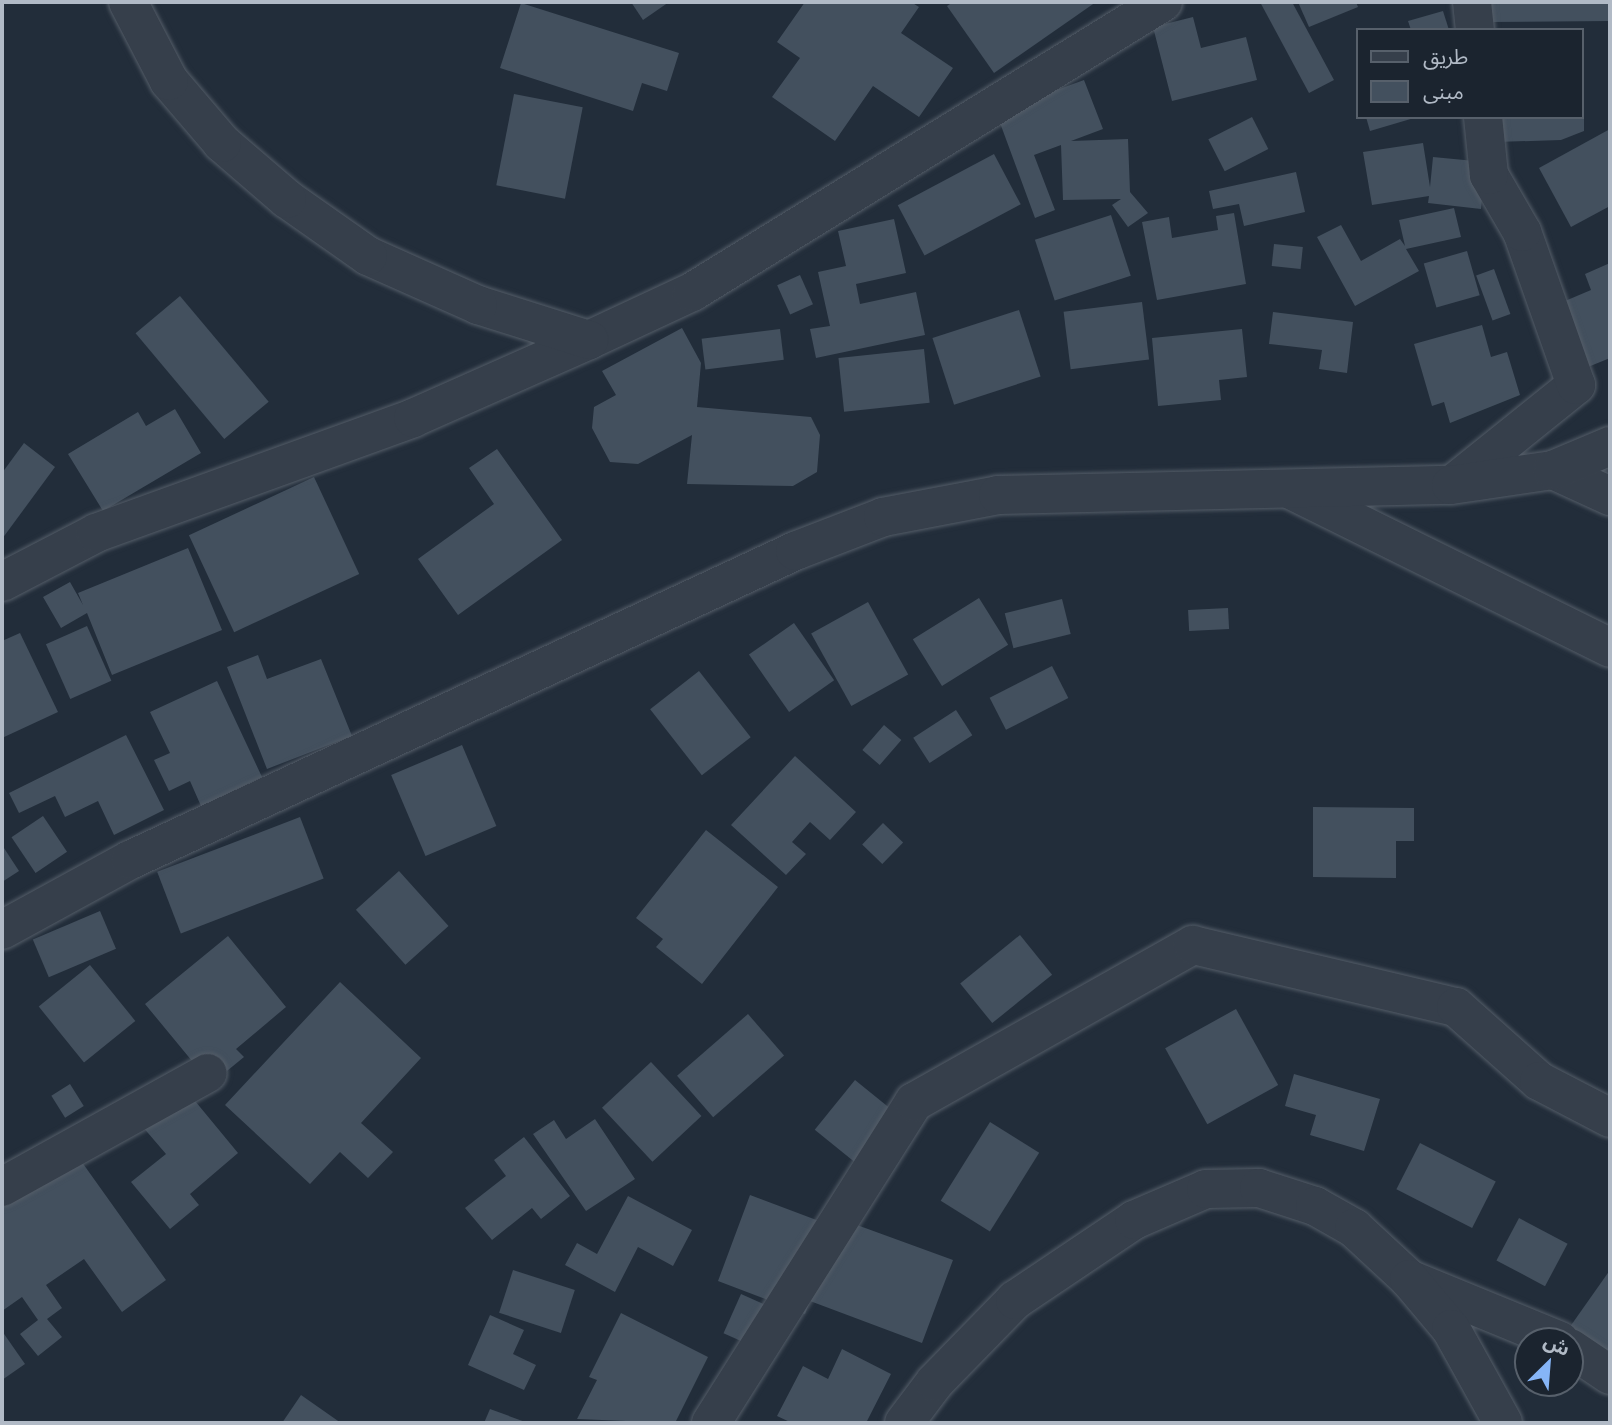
<!DOCTYPE html>
<meta charset="utf-8">
<style>
body{margin:0}
#map{position:relative;width:1612px;height:1425px;overflow:hidden;background:#222d3a;font-family:"PT Sans Narrow","Noto Sans Arabic",sans-serif}
div>[style]{position:absolute}
.building>*{inset:0;background:#43505e;transform-origin:0 0}
.roads{filter:drop-shadow(0 0 2px #545d68) drop-shadow(0 0 2px #545d68)}
.minor>*{height:38px;margin:-19px;padding:0 19px;transform-origin:19px;border-radius:19px;background:#363f4b}
.tertiary>*{height:38px;margin:-19px;padding:0 19px;transform-origin:19px;border-radius:19px;background:#363f4b}
span{translate:-50% -50%;white-space:nowrap;text-align:center;line-height:1.15;-webkit-text-stroke:5px #1b242f;paint-order:stroke}
.frame{position:absolute;inset:0;border:4px solid #b1bac6;pointer-events:none}
.legend{position:absolute;left:1356px;top:28px;width:228px;height:91px;box-sizing:border-box;background:#1b242f;border:2px solid #57606b;margin:0;padding:9px 12px;list-style:none;font-size:21px;color:#b1bac6}
.legend li{display:flex;align-items:center;gap:14px;height:35px}
.legend b{width:35px;border:2px solid #57606b}
.north{position:absolute;left:1514px;top:1327px;width:70px;height:70px;box-sizing:border-box;background:#1b242f;border:2px solid #57606b;border-radius:50%;rotate:25deg;font-size:19px;font-weight:700;line-height:28px;text-align:center;color:#b1bac6}
.north::after{content:'';display:block;margin:auto;width:24px;height:32px;background:#86b5f7;clip-path:polygon(50% 0,100% 100%,50% 72%,0 100%)}
</style>
<div id="map">
<div class="building">
<div style="clip-path:polygon(631px 2px,669px 2px,643px 20px)"></div>
<div style="clip-path:polygon(805px 2px,911px 2px,919px 7px,901px 33px,953px 68px,919px 117px,873px 86px,835px 141px,772px 97px,800px 58px,777px 42px)"></div>
<div style="clip-path:polygon(953px 2px,1096px 2px,994px 73px,947px 6px)"></div>
<div style="clip-path:polygon(1260px 2px,1292px 2px,1334px 80px,1309px 93px)"></div>
<div style="clip-path:polygon(1298px 2px,1356px 2px,1358px 7px,1309px 27px)"></div>
<div style="clip-path:polygon(1475px 2px,1610px 2px,1610px 21px,1491px 22px,1494px 30px,1482px 30px)"></div>
<div style="clip-path:polygon(521px 3px,679px 53px,667px 91px,642px 83px,633px 111px,500px 68px)"></div>
<div style="clip-path:polygon(1443px 11px,1449px 30px,1411px 30px,1408px 21px)"></div>
<div style="clip-path:polygon(1193px 17px,1201px 48px,1246px 37px,1257px 80px,1172px 101px,1153px 27px)"></div>
<div style="clip-path:polygon(1084px 80px,1103px 129px,1071px 141px,1128px 139px,1130px 192px,1148px 213px,1128px 227px,1112px 205px,1121px 199px,1063px 200px,1061px 145px,1034px 155px,1055px 210px,1035px 218px,996px 112px)"></div>
<div style="left:514px;top:94px;width:70px;height:93px;rotate:11deg"></div>
<div style="left:1252px;top:117px;width:36px;height:49px;rotate:63deg"></div>
<div style="clip-path:polygon(1366px 117px,1414px 117px,1414px 118px,1370px 131px)"></div>
<div style="clip-path:polygon(1496px 117px,1584px 117px,1584px 131px,1561px 140px,1496px 142px)"></div>
<div style="clip-path:polygon(1610px 129px,1610px 206px,1571px 227px,1539px 168px)"></div>
<div style="clip-path:polygon(1423px 143px,1430px 187px,1433px 157px,1485px 162px,1481px 209px,1428px 203px,1429px 196px,1372px 205px,1363px 152px)"></div>
<div style="left:994px;top:154px;width:57px;height:109px;rotate:62deg"></div>
<div style="clip-path:polygon(1296px 172px,1305px 212px,1244px 226px,1239px 204px,1213px 209px,1209px 191px)"></div>
<div style="clip-path:polygon(1454px 208px,1461px 237px,1406px 249px,1419px 271px,1355px 306px,1317px 237px,1341px 225px,1361px 261px,1400px 239px,1405px 246px,1399px 220px)"></div>
<div style="clip-path:polygon(1234px 213px,1246px 284px,1157px 300px,1142px 222px,1169px 217px,1172px 238px,1218px 230px,1216px 216px)"></div>
<div style="left:1111px;top:215px;width:64px;height:80px;rotate:72deg"></div>
<div style="clip-path:polygon(894px 219px,906px 273px,856px 284px,860px 304px,916px 292px,925px 335px,816px 358px,810px 329px,830px 326px,818px 272px,846px 266px,838px 231px)"></div>
<div style="left:1274px;top:244px;width:29px;height:22px;rotate:6deg"></div>
<div style="left:1467px;top:251px;width:46px;height:45px;rotate:74deg"></div>
<div style="clip-path:polygon(1610px 263px,1610px 358px,1566px 376px,1539px 312px,1591px 290px,1585px 274px)"></div>
<div style="left:1494px;top:269px;width:48px;height:19px;rotate:70deg"></div>
<div style="left:800px;top:275px;width:32px;height:25px;rotate:66deg"></div>
<div style="left:180px;top:296px;width:138px;height:58px;rotate:50deg"></div>
<div style="left:1142px;top:302px;width:58px;height:79px;rotate:83deg"></div>
<div style="left:1019px;top:310px;width:70px;height:91px;rotate:72deg"></div>
<div style="clip-path:polygon(1273px 312px,1353px 322px,1347px 373px,1319px 369px,1322px 350px,1269px 344px)"></div>
<div style="clip-path:polygon(1482px 325px,1491px 357px,1507px 352px,1520px 395px,1450px 423px,1444px 402px,1432px 406px,1414px 344px)"></div>
<div style="clip-path:polygon(682px 328px,701px 363px,697px 407px,811px 417px,820px 435px,817px 472px,793px 486px,687px 484px,692px 435px,638px 464px,610px 462px,592px 428px,594px 407px,616px 395px,602px 371px)"></div>
<div style="left:780px;top:329px;width:31px;height:79px;rotate:83deg"></div>
<div style="clip-path:polygon(1242px 329px,1247px 377px,1219px 380px,1221px 400px,1158px 406px,1152px 338px)"></div>
<div style="left:924px;top:349px;width:54px;height:86px;rotate:84deg"></div>
<div style="clip-path:polygon(175px 409px,201px 453px,103px 511px,68px 454px,138px 412px,146px 426px)"></div>
<div style="clip-path:polygon(24px 443px,55px 467px,2px 539px,2px 473px)"></div>
<div style="clip-path:polygon(497px 449px,562px 540px,458px 615px,418px 559px,494px 504px,469px 468px)"></div>
<div style="left:314px;top:477px;width:107px;height:138px;rotate:65deg"></div>
<div style="clip-path:polygon(188px 548px,222px 630px,112px 675px,87px 613px,61px 628px,43px 597px,70px 582px,83px 605px,78px 593px)"></div>
<div style="left:979px;top:598px;width:55px;height:78px;rotate:58deg"></div>
<div style="left:1062px;top:599px;width:36px;height:59px;rotate:76deg"></div>
<div style="left:868px;top:602px;width:83px;height:65px;rotate:61deg"></div>
<div style="left:1228px;top:608px;width:21px;height:40px;rotate:87deg"></div>
<div style="left:794px;top:623px;width:70px;height:55px;rotate:55deg"></div>
<div style="left:87px;top:626px;width:60px;height:45px;rotate:66deg"></div>
<div style="clip-path:polygon(20px 633px,58px 712px,2px 738px,2px 641px)"></div>
<div style="clip-path:polygon(258px 655px,267px 679px,321px 659px,352px 736px,267px 769px,227px 667px)"></div>
<div style="left:1052px;top:666px;width:36px;height:70px;rotate:63deg"></div>
<div style="left:699px;top:671px;width:84px;height:62px;rotate:52deg"></div>
<div style="clip-path:polygon(217px 681px,262px 777px,201px 806px,190px 781px,169px 791px,154px 760px,170px 753px,150px 712px)"></div>
<div style="left:956px;top:710px;width:30px;height:51px;rotate:57deg"></div>
<div style="left:884px;top:725px;width:23px;height:33px;rotate:41deg"></div>
<div style="clip-path:polygon(126px 735px,164px 810px,114px 835px,98px 801px,65px 817px,55px 796px,19px 813px,9px 793px)"></div>
<div style="left:462px;top:745px;width:88px;height:77px;rotate:67deg"></div>
<div style="clip-path:polygon(795px 756px,856px 812px,830px 840px,810px 822px,792px 842px,806px 854px,786px 875px,731px 825px)"></div>
<div style="clip-path:polygon(1313px 807px,1414px 808px,1414px 841px,1396px 841px,1396px 878px,1313px 877px)"></div>
<div style="left:43px;top:816px;width:43px;height:38px;rotate:56deg"></div>
<div style="left:300px;top:817px;width:66px;height:153px;rotate:69deg"></div>
<div style="left:883px;top:823px;width:28px;height:30px;rotate:44deg"></div>
<div style="clip-path:polygon(706px 830px,778px 887px,702px 984px,656px 947px,663px 939px,636px 918px)"></div>
<div style="clip-path:polygon(2px 845px,19px 871px,2px 882px)"></div>
<div style="left:399px;top:871px;width:74px;height:58px;rotate:48deg"></div>
<div style="left:100px;top:911px;width:41px;height:73px;rotate:67deg"></div>
<div style="left:1020px;top:935px;width:51px;height:77px;rotate:51deg"></div>
<div style="clip-path:polygon(228px 936px,286px 1007px,236px 1049px,244px 1057px,211px 1084px,145px 1004px)"></div>
<div style="left:90px;top:965px;width:72px;height:66px;rotate:51deg"></div>
<div style="clip-path:polygon(340px 982px,421px 1058px,361px 1123px,393px 1152px,368px 1178px,340px 1152px,310px 1184px,225px 1105px)"></div>
<div style="left:1236px;top:1009px;width:87px;height:81px;rotate:61deg"></div>
<div style="left:748px;top:1014px;width:55px;height:94px;rotate:49deg"></div>
<div style="left:651px;top:1062px;width:74px;height:67px;rotate:47deg"></div>
<div style="clip-path:polygon(1294px 1074px,1380px 1099px,1364px 1151px,1310px 1135px,1316px 1115px,1285px 1106px)"></div>
<div style="left:855px;top:1080px;width:66px;height:64px;rotate:39deg"></div>
<div style="left:70px;top:1084px;width:26px;height:22px;rotate:58deg"></div>
<div style="clip-path:polygon(186px 1090px,238px 1153px,190px 1194px,199px 1205px,170px 1229px,131px 1182px,166px 1154px,142px 1126px)"></div>
<div style="clip-path:polygon(595px 1119px,635px 1179px,586px 1211px,533px 1134px,554px 1120px,566px 1139px)"></div>
<div style="left:990px;top:1122px;width:58px;height:93px;rotate:32deg"></div>
<div style="clip-path:polygon(524px 1137px,570px 1196px,541px 1219px,532px 1208px,492px 1240px,465px 1208px,506px 1176px,494px 1160px)"></div>
<div style="left:1420px;top:1143px;width:85px;height:52px;rotate:27deg"></div>
<div style="clip-path:polygon(69px 1144px,166px 1280px,122px 1312px,84px 1259px,46px 1285px,62px 1308px,47px 1319px,62px 1337px,38px 1356px,20px 1334px,38px 1320px,22px 1297px,2px 1311px,2px 1192px)"></div>
<div style="clip-path:polygon(750px 1195px,843px 1230px,846px 1221px,953px 1260px,922px 1343px,810px 1301px,805px 1314px,718px 1281px)"></div>
<div style="clip-path:polygon(628px 1196px,692px 1230px,673px 1266px,638px 1247px,615px 1292px,565px 1265px,577px 1243px,597px 1254px)"></div>
<div style="left:1519px;top:1218px;width:55px;height:48px;rotate:28deg"></div>
<div style="left:513px;top:1270px;width:65px;height:45px;rotate:18deg"></div>
<div style="clip-path:polygon(1610px 1270px,1610px 1361px,1567px 1331px)"></div>
<div style="left:741px;top:1294px;width:35px;height:43px;rotate:24deg"></div>
<div style="clip-path:polygon(621px 1313px,708px 1357px,675px 1423px,577px 1419px,597px 1380px,589px 1377px)"></div>
<div style="clip-path:polygon(490px 1315px,524px 1330px,513px 1354px,536px 1365px,524px 1390px,468px 1365px)"></div>
<div style="clip-path:polygon(2px 1331px,25px 1364px,2px 1380px)"></div>
<div style="clip-path:polygon(842px 1349px,891px 1374px,866px 1423px,792px 1423px,777px 1416px,803px 1366px,828px 1379px)"></div>
<div style="clip-path:polygon(301px 1395px,341px 1423px,282px 1423px)"></div>
<div style="clip-path:polygon(490px 1409px,528px 1423px,484px 1423px)"></div>
</div>
<div class="roads">
<div class="minor">
<div style="left:1472px;top:2px;width:28px;rotate:84deg"></div>
<div style="left:589px;top:340px;width:114px;rotate:-25deg"></div>
<div style="left:692px;top:292px;width:553px;rotate:-31.62deg"></div>
<div style="left:1553px;top:470px;width:63px;rotate:24.5deg"></div>
<div style="left:1453px;top:484px;width:158px;rotate:-38.8deg"></div>
<div style="left:1576px;top:385px;width:162px;rotate:-109.4deg"></div>
<div style="left:1522px;top:232px;width:66px;rotate:-120.1deg"></div>
<div style="left:1489px;top:175px;width:58px;rotate:-95.9deg"></div>
<div style="left:1293px;top:491px;width:354px;rotate:26.3deg"></div>
<div style="left:2px;top:930px;width:146px;rotate:-28.7deg"></div>
<div style="left:130px;top:860px;width:733px;rotate:-24.92deg"></div>
<div style="left:795px;top:551px;width:94px;rotate:-21.1deg"></div>
<div style="left:883px;top:517px;width:117px;rotate:-10.8deg"></div>
<div style="left:998px;top:495px;width:453px;rotate:-1.3deg"></div>
<div style="left:1451px;top:485px;width:103px;rotate:-8.4deg"></div>
<div style="left:1553px;top:470px;width:62px;rotate:-22.8deg"></div>
<div style="left:2px;top:1187px;width:235px;rotate:-29deg"></div>
<div style="left:1409px;top:1279px;width:163px;rotate:22.3deg"></div>
<div style="left:1570px;top:1348px;width:48px;rotate:34deg"></div>
<div style="left:711px;top:1423px;width:380px;rotate:-57.7deg"></div>
<div style="left:914px;top:1102px;width:320px;rotate:-29.4deg"></div>
<div style="left:1193px;top:945px;width:270px;rotate:13.3deg"></div>
<div style="left:1456px;top:1007px;width:111px;rotate:41.7deg"></div>
<div style="left:1539px;top:1081px;width:80px;rotate:27.5deg"></div>
</div>
<div class="tertiary">
<div style="left:2px;top:582px;width:106px;rotate:-27.5deg"></div>
<div style="left:96px;top:533px;width:337px;rotate:-19.9deg"></div>
<div style="left:413px;top:418px;width:193px;rotate:-23.9deg"></div>
<div style="left:589px;top:340px;width:116px;rotate:-162.5deg"></div>
<div style="left:478px;top:305px;width:120px;rotate:-156deg"></div>
<div style="left:368px;top:256px;width:99px;rotate:-144.9deg"></div>
<div style="left:287px;top:199px;width:86px;rotate:-139.3deg"></div>
<div style="left:222px;top:143px;width:82px;rotate:-130.5deg"></div>
<div style="left:169px;top:81px;width:89px;rotate:-117.4deg"></div>
<div style="left:904px;top:1423px;width:51px;rotate:-52.9deg"></div>
<div style="left:935px;top:1382px;width:115px;rotate:-45.7deg"></div>
<div style="left:1015px;top:1300px;width:143px;rotate:-33.9deg"></div>
<div style="left:1134px;top:1220px;width:78px;rotate:-23.3deg"></div>
<div style="left:1206px;top:1189px;width:53px;rotate:-1.1deg"></div>
<div style="left:1259px;top:1188px;width:59px;rotate:17.8deg"></div>
<div style="left:1315px;top:1206px;width:45px;rotate:29.4deg"></div>
<div style="left:1354px;top:1228px;width:75px;rotate:42.8deg"></div>
<div style="left:1409px;top:1279px;width:65px;rotate:50deg"></div>
<div style="left:1451px;top:1329px;width:107px;rotate:61deg"></div>
</div>
</div>
<div class="frame"></div>
<ul class="legend">
<li><b style="height:9px;background:#363f4b"></b>طريق</li>
<li><b style="height:19px;background:#43505e"></b>مبنى</li>
</ul>
<div class="north">ش</div>
</div>
